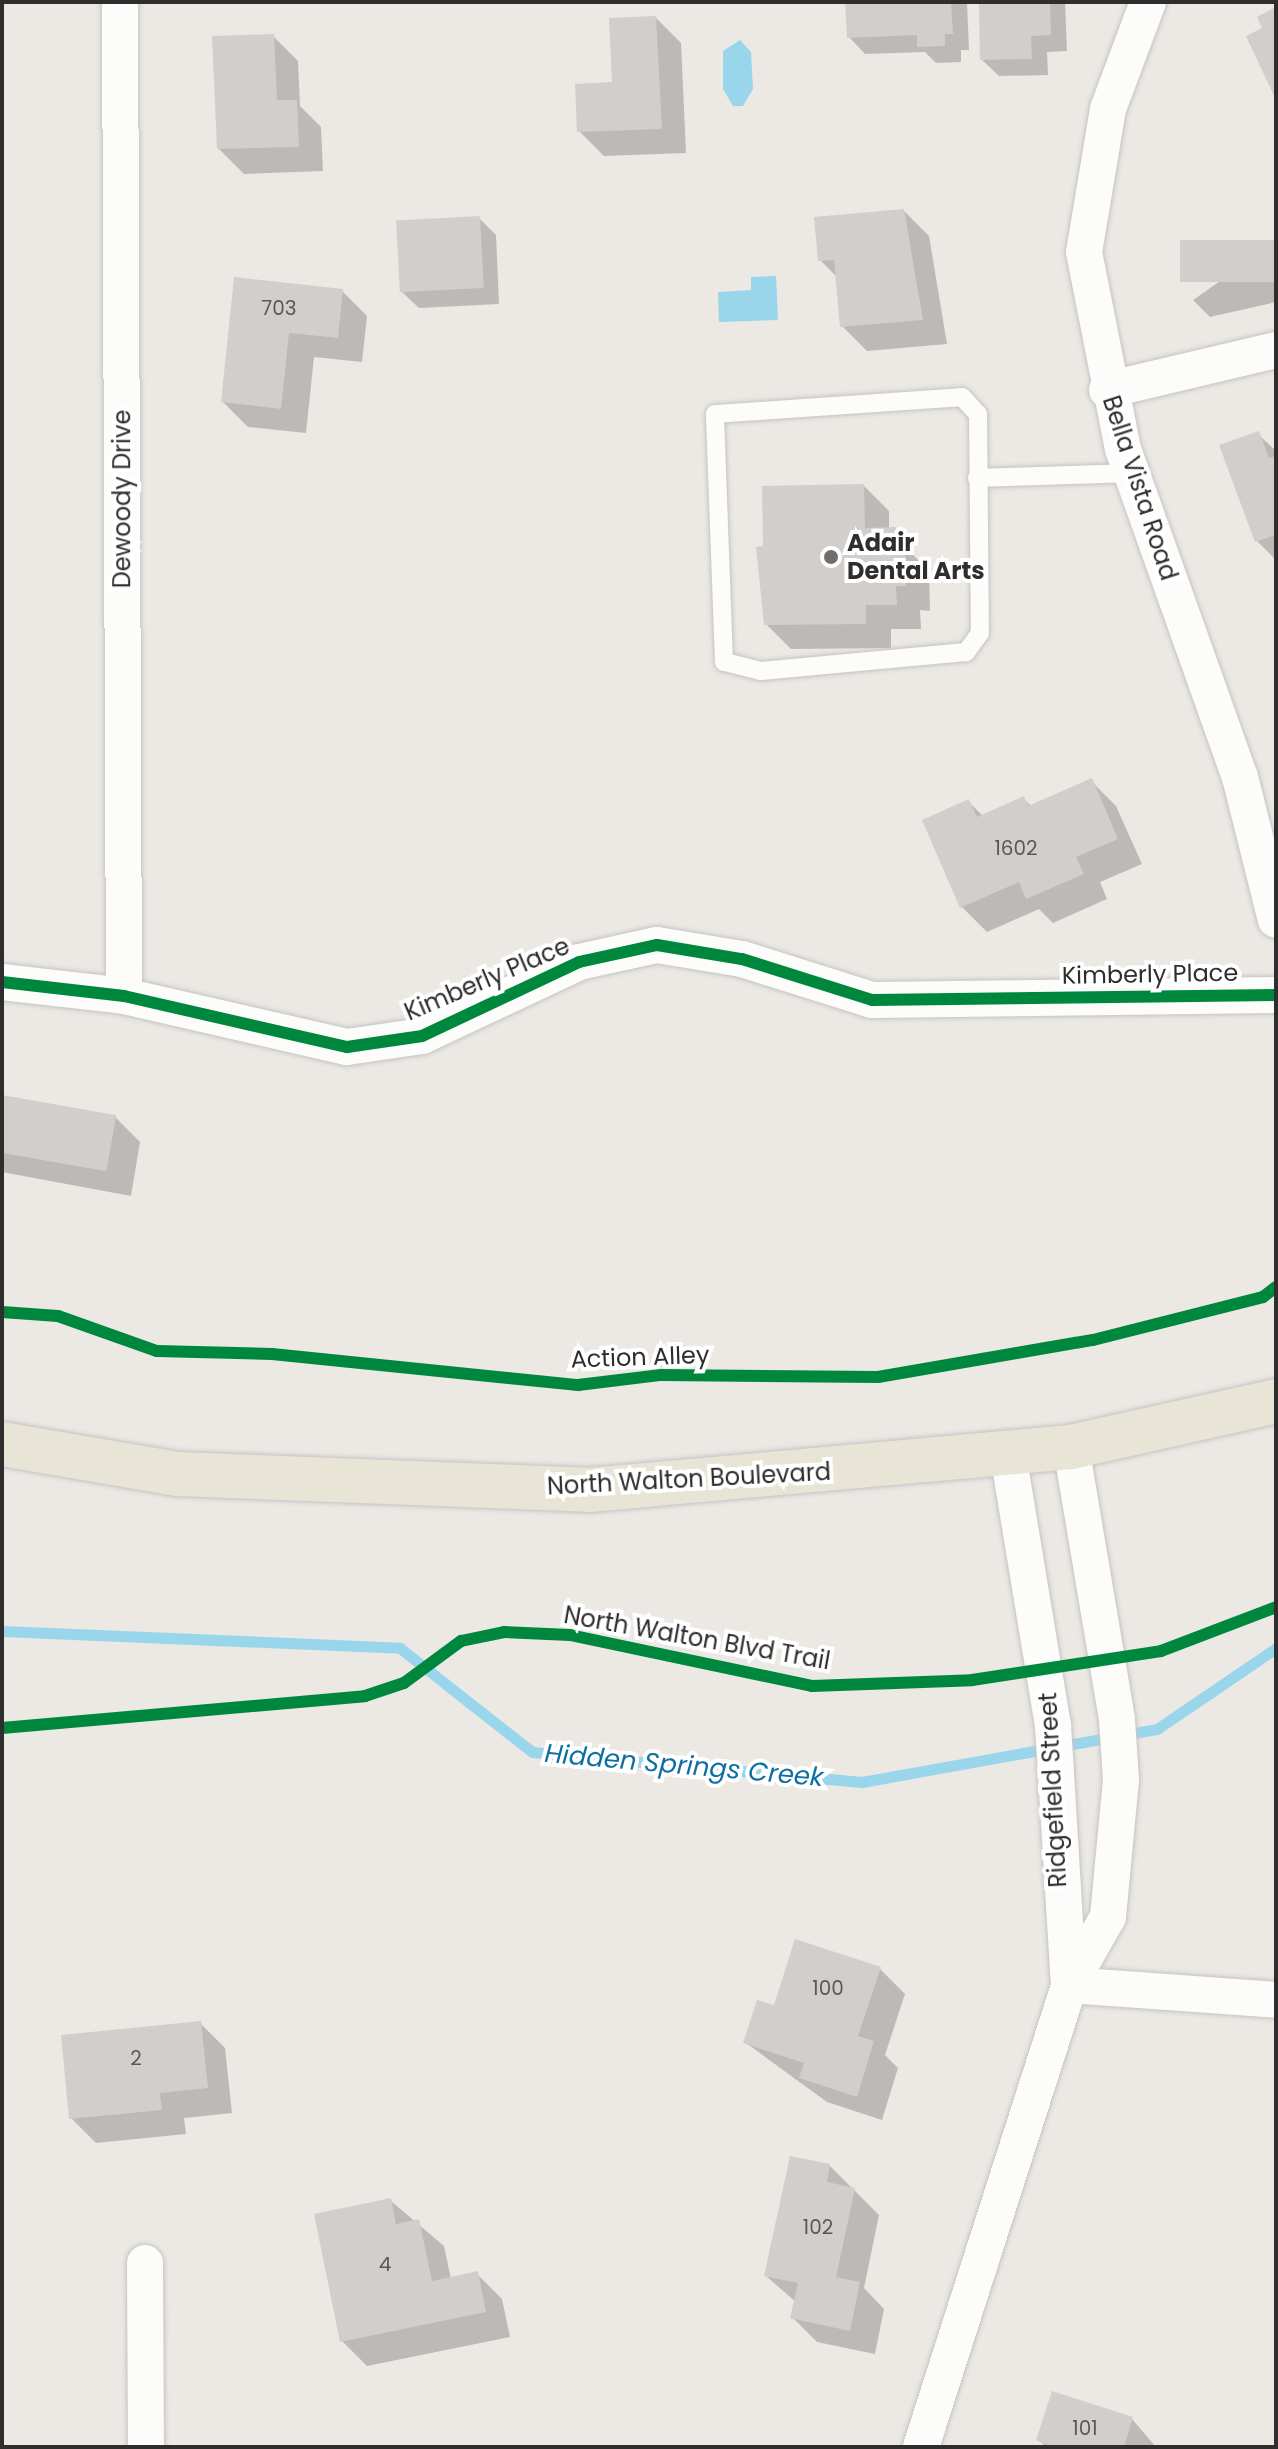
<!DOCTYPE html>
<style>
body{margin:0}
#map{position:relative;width:1278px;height:2449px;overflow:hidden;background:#ece8e4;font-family:Poppins,sans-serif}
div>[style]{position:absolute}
.water>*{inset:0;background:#99d6ec}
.shadow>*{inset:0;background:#0003}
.stream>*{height:11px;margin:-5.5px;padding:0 5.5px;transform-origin:5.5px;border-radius:5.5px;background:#99d6ec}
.building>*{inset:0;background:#d1cecb;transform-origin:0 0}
.roads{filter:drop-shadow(0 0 2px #c5c4c5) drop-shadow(0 0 2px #c5c4c5)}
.lane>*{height:18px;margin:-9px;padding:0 9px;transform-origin:9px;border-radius:9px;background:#fcfcfb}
.street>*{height:36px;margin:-18px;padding:0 18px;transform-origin:18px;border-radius:18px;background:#fcfcfb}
.primary>*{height:44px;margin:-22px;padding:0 22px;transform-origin:22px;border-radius:22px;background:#e8e4d6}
.cycleway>*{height:12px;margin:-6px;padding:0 6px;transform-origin:6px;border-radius:6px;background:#00873e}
.dots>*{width:22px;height:22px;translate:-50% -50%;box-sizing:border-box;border:4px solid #fff;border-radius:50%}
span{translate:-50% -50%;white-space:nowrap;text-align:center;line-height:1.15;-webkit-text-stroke:8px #fff;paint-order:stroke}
.number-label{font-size:20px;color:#585857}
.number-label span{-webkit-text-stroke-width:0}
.street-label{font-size:24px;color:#2e2e2e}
.poi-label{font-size:24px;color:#2e2e2e;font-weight:700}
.left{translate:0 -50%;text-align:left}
.water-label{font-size:26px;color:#0d6fa3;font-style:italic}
.frame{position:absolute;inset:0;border:4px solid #2e2e2e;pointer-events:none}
</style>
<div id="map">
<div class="water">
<div style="clip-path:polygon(740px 40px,751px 52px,753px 89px,743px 106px,733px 106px,723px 89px,723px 51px)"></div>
<div style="clip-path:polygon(776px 276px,778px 320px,719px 322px,718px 292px,751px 290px,751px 277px)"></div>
</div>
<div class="shadow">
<div style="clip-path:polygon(847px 2px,967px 2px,969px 50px,961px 50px,961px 62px,936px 63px,925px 52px,865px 54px,849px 37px)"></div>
<div style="clip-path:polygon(981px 2px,1065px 2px,1067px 51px,1047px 52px,1048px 75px,999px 76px,982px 60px)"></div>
<div style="clip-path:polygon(656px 18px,681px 43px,686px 153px,604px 156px,579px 131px)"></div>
<div style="clip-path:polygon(273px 36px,298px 61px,300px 106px,321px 127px,323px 171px,244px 174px,219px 149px)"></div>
<div style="clip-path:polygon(904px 211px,929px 236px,947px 344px,867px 351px,842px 326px,838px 278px,820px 260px)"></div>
<div style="clip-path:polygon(479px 218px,496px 235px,499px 304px,419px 308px,402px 292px)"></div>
<div style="clip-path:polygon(1276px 242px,1276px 302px,1210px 317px,1193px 300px)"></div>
<div style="clip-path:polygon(236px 279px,342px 291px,367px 316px,362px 362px,314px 357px,306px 433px,248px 427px,223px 402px)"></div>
<div style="clip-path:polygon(1258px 434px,1276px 451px,1276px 560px,1257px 541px)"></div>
<div style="clip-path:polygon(864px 486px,889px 511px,889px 529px,929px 572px,930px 611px,920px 610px,921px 629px,891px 629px,891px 648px,791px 649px,766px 624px,765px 548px)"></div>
<div style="clip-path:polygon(1091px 781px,1116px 806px,1142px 864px,1100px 882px,1107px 899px,1053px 923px,1039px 909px,987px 932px,962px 907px,969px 802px,983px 816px,1023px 798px,1032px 807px)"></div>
<div style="clip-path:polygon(2px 1097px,115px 1117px,140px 1142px,131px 1196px,2px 1172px)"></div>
<div style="clip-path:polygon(880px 1969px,905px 1994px,885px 2055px,898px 2068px,882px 2120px,827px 2102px,746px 2043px,776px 2008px)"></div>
<div style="clip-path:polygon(200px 2023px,225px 2048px,232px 2113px,184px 2118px,186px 2134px,96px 2143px,71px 2118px)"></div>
<div style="clip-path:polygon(830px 2166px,879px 2215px,864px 2288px,884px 2309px,875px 2354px,817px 2342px,792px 2317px,796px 2302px,766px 2276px)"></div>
<div style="clip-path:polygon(391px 2201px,444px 2246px,451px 2279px,477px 2274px,502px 2299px,510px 2337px,367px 2366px,342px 2341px)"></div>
<div style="clip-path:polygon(1132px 2419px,1156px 2447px,1046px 2447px,1038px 2439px)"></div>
</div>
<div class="stream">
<div style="left:2px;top:1631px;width:398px;rotate:2.4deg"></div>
<div style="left:400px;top:1648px;width:168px;rotate:38.2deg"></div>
<div style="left:532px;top:1752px;width:331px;rotate:5.2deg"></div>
<div style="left:862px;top:1782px;width:300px;rotate:-10.2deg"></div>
<div style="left:1157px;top:1729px;width:144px;rotate:-34.2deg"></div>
</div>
<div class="building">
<div style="clip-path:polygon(845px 2px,951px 2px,953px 34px,945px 34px,945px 46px,917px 47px,917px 35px,847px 38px)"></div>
<div style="clip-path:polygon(979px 2px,1050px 2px,1051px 35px,1031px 36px,1032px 59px,980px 60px)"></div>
<div style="clip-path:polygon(1276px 7px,1276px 100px,1246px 36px,1262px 28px,1257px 17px)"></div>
<div style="clip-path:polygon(656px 16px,662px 129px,577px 132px,575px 84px,612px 82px,609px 18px)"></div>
<div style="clip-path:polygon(274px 34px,277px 100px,297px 100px,299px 147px,217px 149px,212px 36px)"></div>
<div style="clip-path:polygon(904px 209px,923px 320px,840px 327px,834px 260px,818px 261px,814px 217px)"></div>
<div style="left:480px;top:216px;width:72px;height:84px;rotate:87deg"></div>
<div style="left:1276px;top:240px;width:42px;height:96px;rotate:90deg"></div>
<div style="clip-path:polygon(234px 277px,343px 289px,338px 338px,289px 333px,281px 409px,221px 402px)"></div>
<div style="clip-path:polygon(1259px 431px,1269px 458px,1276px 456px,1276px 535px,1255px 542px,1219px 445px)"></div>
<div style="clip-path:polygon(864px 484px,865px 528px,896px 527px,896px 545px,905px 545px,906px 586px,896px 586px,897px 605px,866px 605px,866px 624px,764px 625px,756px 547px,763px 546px,762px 486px)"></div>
<div style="clip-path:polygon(1092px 778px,1118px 839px,1076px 857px,1084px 874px,1026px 899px,1019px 882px,960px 908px,922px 820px,969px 799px,977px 817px,1024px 796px,1028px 806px)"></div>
<div style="left:2px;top:1095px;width:116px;height:57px;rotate:10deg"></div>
<div style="clip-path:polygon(795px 1939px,881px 1967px,858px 2036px,874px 2041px,857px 2097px,799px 2078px,804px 2063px,743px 2043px,757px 2000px,774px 2005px)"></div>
<div style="clip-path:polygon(201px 2021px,208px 2088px,160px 2093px,162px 2110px,69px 2119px,61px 2035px)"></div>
<div style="clip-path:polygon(790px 2156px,830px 2164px,827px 2182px,855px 2188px,836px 2277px,860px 2282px,850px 2331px,790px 2318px,798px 2283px,764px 2276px)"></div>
<div style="clip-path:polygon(391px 2198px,396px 2224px,419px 2219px,432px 2281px,478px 2271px,486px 2312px,340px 2342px,314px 2214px)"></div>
<div style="clip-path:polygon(1052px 2391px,1133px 2417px,1124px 2447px,1052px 2447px,1036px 2440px)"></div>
</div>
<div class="roads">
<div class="lane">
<div style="left:962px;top:397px;width:23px;rotate:47deg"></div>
<div style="left:978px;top:414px;width:219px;rotate:89.5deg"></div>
<div style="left:980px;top:633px;width:24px;rotate:126deg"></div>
<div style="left:966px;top:652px;width:206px;rotate:174.7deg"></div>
<div style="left:761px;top:671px;width:38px;rotate:-166deg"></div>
<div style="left:724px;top:662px;width:248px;rotate:-92.1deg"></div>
<div style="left:715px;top:414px;width:248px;rotate:-3.9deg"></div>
<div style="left:977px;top:478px;width:155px;rotate:-1.8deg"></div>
</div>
<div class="street">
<div style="left:120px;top:2px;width:994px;rotate:89.77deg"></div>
<div style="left:1148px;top:2px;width:114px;rotate:110.5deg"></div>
<div style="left:1108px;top:109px;width:145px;rotate:99.5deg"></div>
<div style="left:1084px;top:252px;width:201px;rotate:78.8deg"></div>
<div style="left:1123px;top:449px;width:348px;rotate:70.4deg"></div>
<div style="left:1240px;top:777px;width:147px;rotate:75.9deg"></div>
<div style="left:1107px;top:390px;width:174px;rotate:-13.3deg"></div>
<div style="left:2px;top:982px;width:123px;rotate:6.5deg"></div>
<div style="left:124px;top:996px;width:229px;rotate:12.9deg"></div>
<div style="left:347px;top:1047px;width:76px;rotate:-8.3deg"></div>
<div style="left:422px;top:1036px;width:174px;rotate:-25.2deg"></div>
<div style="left:579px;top:962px;width:80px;rotate:-12.3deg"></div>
<div style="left:657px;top:945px;width:86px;rotate:9.4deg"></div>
<div style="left:742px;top:959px;width:136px;rotate:17.5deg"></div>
<div style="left:872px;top:1000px;width:404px;rotate:-0.7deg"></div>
<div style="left:1008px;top:1454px;width:275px;rotate:80.6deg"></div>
<div style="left:1053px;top:1725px;width:260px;rotate:86.5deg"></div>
<div style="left:1069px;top:1985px;width:208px;rotate:4.1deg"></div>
<div style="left:145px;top:2263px;width:184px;rotate:89.7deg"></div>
<div style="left:921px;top:2447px;width:485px;rotate:-72.2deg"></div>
<div style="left:1069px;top:1985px;width:78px;rotate:-60.2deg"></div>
<div style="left:1108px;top:1917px;width:138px;rotate:-84.6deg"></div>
<div style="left:1121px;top:1780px;width:61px;rotate:-93.8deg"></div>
<div style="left:1117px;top:1719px;width:276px;rotate:-99.6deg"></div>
</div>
<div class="primary">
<div style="left:2px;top:1444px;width:179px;rotate:9.7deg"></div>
<div style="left:178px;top:1474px;width:411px;rotate:2.2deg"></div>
<div style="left:589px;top:1490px;width:484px;rotate:-5.1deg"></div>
<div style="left:1071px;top:1447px;width:210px;rotate:-12.6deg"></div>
</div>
</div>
<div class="cycleway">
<div style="left:2px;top:982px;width:123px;rotate:6.5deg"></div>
<div style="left:124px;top:996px;width:229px;rotate:12.9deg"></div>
<div style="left:347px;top:1047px;width:76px;rotate:-8.3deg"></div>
<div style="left:422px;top:1036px;width:174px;rotate:-25.2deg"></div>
<div style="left:579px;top:962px;width:80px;rotate:-12.3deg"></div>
<div style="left:657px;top:945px;width:86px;rotate:9.4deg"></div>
<div style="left:742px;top:959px;width:136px;rotate:17.5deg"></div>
<div style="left:872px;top:1000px;width:404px;rotate:-0.7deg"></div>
<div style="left:2px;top:1312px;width:56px;rotate:4.1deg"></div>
<div style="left:58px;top:1316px;width:105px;rotate:19.5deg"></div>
<div style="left:157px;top:1351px;width:115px;rotate:1.5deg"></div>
<div style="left:272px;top:1354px;width:308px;rotate:5.8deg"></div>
<div style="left:578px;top:1385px;width:84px;rotate:-6.9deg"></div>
<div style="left:661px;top:1375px;width:217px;rotate:0.5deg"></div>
<div style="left:878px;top:1377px;width:218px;rotate:-9.8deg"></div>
<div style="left:1093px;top:1340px;width:175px;rotate:-14.2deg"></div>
<div style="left:1263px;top:1297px;width:16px;rotate:-38deg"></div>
<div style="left:2px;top:1728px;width:364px;rotate:-5deg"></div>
<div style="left:365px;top:1696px;width:41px;rotate:-18.4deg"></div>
<div style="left:404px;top:1683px;width:71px;rotate:-36.4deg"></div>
<div style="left:461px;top:1641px;width:44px;rotate:-11.8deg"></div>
<div style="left:504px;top:1632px;width:66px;rotate:2.6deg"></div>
<div style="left:570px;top:1635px;width:247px;rotate:11.9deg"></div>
<div style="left:812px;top:1686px;width:160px;rotate:-2.1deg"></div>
<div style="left:972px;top:1680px;width:191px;rotate:-8.7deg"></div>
<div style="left:1161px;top:1651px;width:123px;rotate:-20.9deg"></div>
</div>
<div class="dots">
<div style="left:831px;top:557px;background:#706f6e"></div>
</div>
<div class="number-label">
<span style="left:279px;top:308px">703</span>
<span style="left:1016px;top:848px">1602</span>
<span style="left:828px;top:1988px">100</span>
<span style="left:136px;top:2058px">2</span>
<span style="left:818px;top:2227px">102</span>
<span style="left:385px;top:2264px">4</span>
<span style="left:1085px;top:2428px">101</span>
</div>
<div class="street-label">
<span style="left:1140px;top:488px;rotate:72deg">Bella Vista Road</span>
<span style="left:122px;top:499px;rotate:-90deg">Dewoody Drive</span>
<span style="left:1150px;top:974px;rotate:-1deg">Kimberly Place</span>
<span style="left:487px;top:979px;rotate:-23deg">Kimberly Place</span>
<span style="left:640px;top:1357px;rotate:-2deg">Action Alley</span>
<span style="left:689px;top:1479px;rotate:-3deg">North Walton Boulevard</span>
<span style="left:697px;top:1638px;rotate:10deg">North Walton Blvd Trail</span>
<span style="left:1053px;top:1790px;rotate:-93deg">Ridgefield Street</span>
</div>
<div class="poi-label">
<span class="left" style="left:847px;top:557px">Adair<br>Dental Arts</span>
</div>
<div class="water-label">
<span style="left:684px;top:1766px;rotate:5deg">Hidden Springs Creek</span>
</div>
<div class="frame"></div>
</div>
